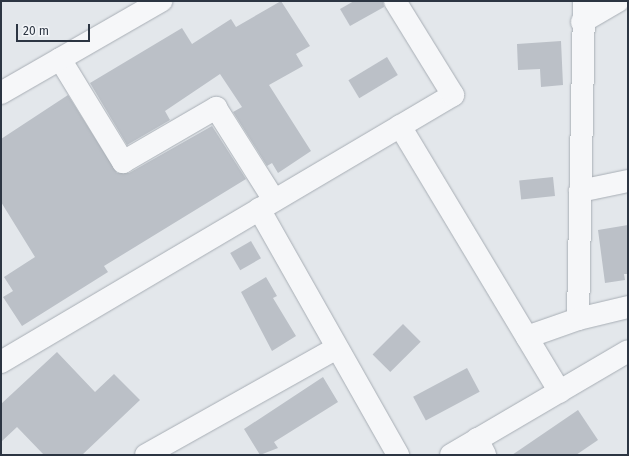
<!DOCTYPE html>
<style>
body{margin:0}
#map{position:relative;width:629px;height:456px;overflow:hidden;background:#e3e7eb;font-family:"Fira Sans",sans-serif}
div>[style]{position:absolute}
.building>*{inset:0;background:#bbc0c7;transform-origin:0 0}
.roads{filter:drop-shadow(0 0 1px #a8aeb5) drop-shadow(0 0 1px #a8aeb5)}
.minor>*{height:22px;margin:-11px;padding:0 11px;transform-origin:11px;border-radius:11px;background:#f6f7f9}
.tertiary>*{height:22px;margin:-11px;padding:0 11px;transform-origin:11px;border-radius:11px;background:#f6f7f9}
span{translate:-50% -50%;white-space:nowrap;text-align:center;line-height:1.15;-webkit-text-stroke:3px #f3f5f8;paint-order:stroke}
.frame{position:absolute;inset:0;border:2px solid #2c3542;pointer-events:none}
.scale{position:absolute;left:16px;top:24px;width:74px;height:18px;box-sizing:border-box;border:2px solid #2c3542;border-top:0;padding-left:5px;font-size:12px;line-height:14px;white-space:nowrap;color:#2c3542;-webkit-text-stroke:3px #f3f5f8;paint-order:stroke}
</style>
<div id="map">
<div class="building">
<div style="clip-path:polygon(281px 1px,310px 46px,296px 54px,303px 66px,269px 85px,311px 151px,278px 173px,272px 163px,267px 166px,233px 112px,242px 107px,220px 74px,165px 111px,170px 120px,127px 145px,90px 83px,182px 28px,192px 44px,231px 19px,236px 27px)"></div>
<div style="clip-path:polygon(354px 1px,383px 1px,384px 7px,350px 26px,340px 9px)"></div>
<div style="clip-path:polygon(561px 41px,563px 85px,541px 87px,540px 69px,518px 70px,517px 44px)"></div>
<div style="left:387px;top:57px;width:21px;height:45px;rotate:59deg"></div>
<div style="clip-path:polygon(68px 95px,117px 173px,129px 173px,212px 126px,246px 179px,104px 266px,108px 272px,22px 326px,3px 297px,13px 291px,4px 277px,35px 257px,1px 202px,1px 139px)"></div>
<div style="left:553px;top:177px;width:19px;height:34px;rotate:84deg"></div>
<div style="clip-path:polygon(628px 225px,628px 274px,624px 274px,625px 280px,605px 283px,598px 230px)"></div>
<div style="left:251px;top:241px;width:20px;height:24px;rotate:60deg"></div>
<div style="clip-path:polygon(266px 277px,277px 296px,273px 298px,296px 336px,272px 351px,241px 292px)"></div>
<div style="left:403px;top:324px;width:25px;height:43px;rotate:45deg"></div>
<div style="clip-path:polygon(57px 352px,95px 392px,114px 374px,140px 400px,82px 455px,44px 455px,17px 427px,1px 442px,1px 404px)"></div>
<div style="left:467px;top:368px;width:27px;height:61px;rotate:62deg"></div>
<div style="clip-path:polygon(323px 377px,338px 402px,274px 442px,278px 448px,260px 455px,244px 429px)"></div>
<div style="clip-path:polygon(578px 410px,598px 440px,576px 455px,512px 455px)"></div>
</div>
<div class="roads">
<div class="minor">
<div style="left:582px;top:22px;width:42px;rotate:-30.3deg"></div>
<div style="left:60px;top:59px;width:121px;rotate:58.5deg"></div>
<div style="left:123px;top:162px;width:108px;rotate:-30.1deg"></div>
<div style="left:216px;top:108px;width:109px;rotate:57.8deg"></div>
<div style="left:400px;top:126px;width:310px;rotate:59deg"></div>
<div style="left:580px;top:191px;width:49px;rotate:-11.8deg"></div>
<div style="left:259px;top:209px;width:283px;rotate:60.5deg"></div>
<div style="left:578px;top:319px;width:318px;rotate:-88.9deg"></div>
<div style="left:527px;top:337px;width:54px;rotate:-19.4deg"></div>
<div style="left:578px;top:319px;width:51px;rotate:-13.5deg"></div>
<div style="left:1px;top:362px;width:525px;rotate:-30.57deg"></div>
<div style="left:453px;top:95px;width:110px;rotate:-121.7deg"></div>
<div style="left:477px;top:439px;width:18px;rotate:63deg"></div>
<div style="left:146px;top:455px;width:219px;rotate:-29.3deg"></div>
</div>
<div class="tertiary">
<div style="left:1px;top:93px;width:185px;rotate:-29.9deg"></div>
<div style="left:451px;top:455px;width:205px;rotate:-30.4deg"></div>
</div>
</div>
<div class="frame"></div>
<div class="scale">20 m</div>
</div>
